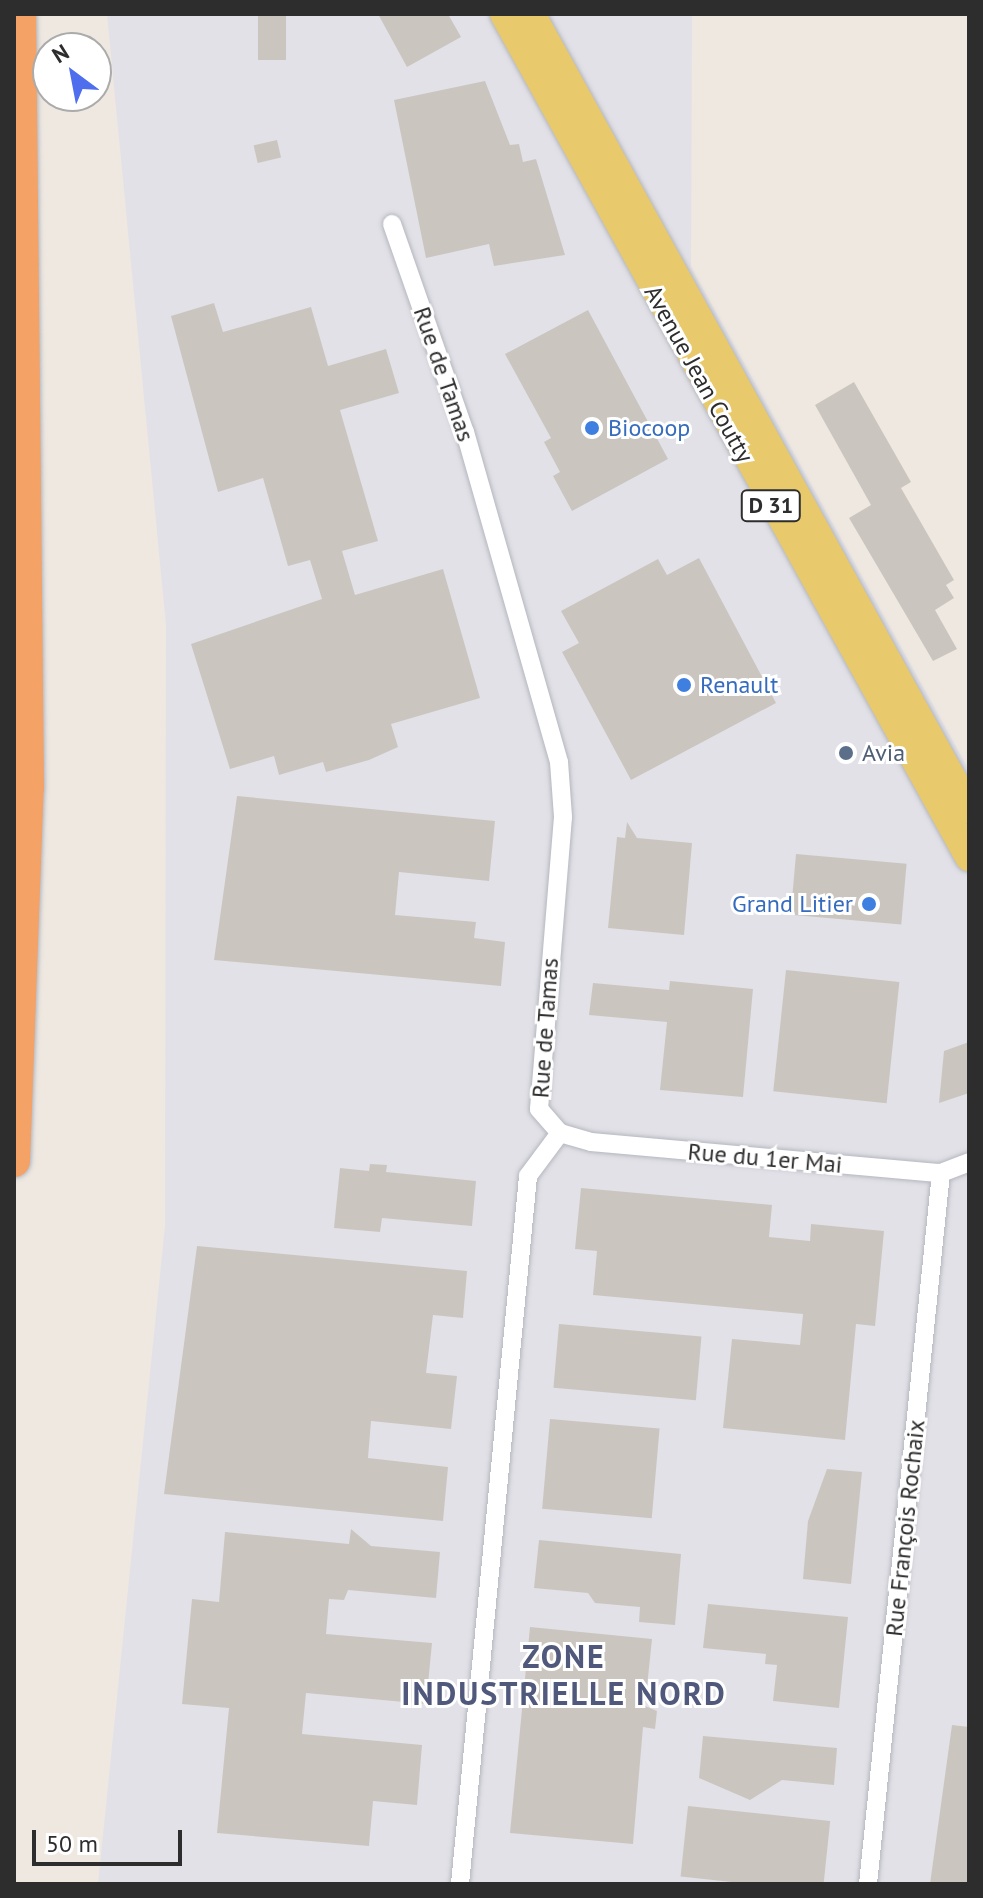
<!DOCTYPE html>
<meta charset="utf-8">
<style>
body{margin:0}
#map{position:relative;width:983px;height:1898px;overflow:hidden;background:#eee8e1;font-family:"PT Sans",sans-serif}
div>[style]{position:absolute}
.industrial>*{inset:0;background:#e2e1e7}
.building>*{inset:0;background:#cac6bf;transform-origin:0 0}
.roads{filter:drop-shadow(0 0 2px #b4b7bf) drop-shadow(0 0 2px #b4b7bf)}
.street>*{height:18px;margin:-9px;padding:0 9px;transform-origin:9px;border-radius:9px;background:#fff}
.primary>*{height:28px;margin:-14px;padding:0 14px;transform-origin:14px;border-radius:14px;background:#e8c96c}
.highway>*{height:32px;margin:-16px;padding:0 16px;transform-origin:16px;border-radius:16px;background:#f4a266}
.dots>*{width:22px;height:22px;translate:-50% -50%;box-sizing:border-box;border:4px solid #fff;border-radius:50%}
span{translate:-50% -50%;white-space:nowrap;text-align:center;line-height:1.15;-webkit-text-stroke:6px #fff;paint-order:stroke}
.shield-label span{padding:2px 6px;background:#fff;border:2px solid;border-radius:6px;-webkit-text-stroke-width:0}
.shield-label{font-size:22px;color:#2d2d2d;font-weight:700}
.street-label{font-size:24px;color:#2d2d2d}
.shop-label{font-size:24px;color:#366cbe}
.left{translate:0 -50%;text-align:left}
.right{translate:-100% -50%;text-align:right}
.service-label{font-size:24px;color:#4e5e75}
.district-label{font-size:32px;color:#50587c;font-weight:700;letter-spacing:2px}
.frame{position:absolute;inset:0;border:16px solid #2d2d2d;pointer-events:none}
.north{position:absolute;left:32px;top:32px;width:80px;height:80px;box-sizing:border-box;background:#fff;border:2px solid #ababab;border-radius:50%;rotate:328deg;font-size:22px;font-weight:700;line-height:32px;text-align:center;color:#2d2d2d}
.north::after{content:'';display:block;margin:auto;width:28px;height:36px;background:#4e6eee;clip-path:polygon(50% 0,100% 100%,50% 72%,0 100%)}
.scale{position:absolute;left:32px;top:1830px;width:150px;height:36px;box-sizing:border-box;border:4px solid #2d2d2d;border-top:0;padding-left:10px;font-size:24px;line-height:28px;white-space:nowrap;color:#2d2d2d;-webkit-text-stroke:6px #fff;paint-order:stroke}
</style>
<div id="map">
<div class="industrial">
<div style="clip-path:polygon(107px 14px,692px 14px,691px 267px,969px 770px,969px 1884px,98px 1884px,165px 1226px,166px 625px)"></div>
</div>
<div class="building">
<div style="left:258px;top:14px;width:28px;height:46px"></div>
<div style="clip-path:polygon(378px 14px,448px 14px,461px 37px,407px 67px)"></div>
<div style="clip-path:polygon(485px 81px,510px 145px,519px 144px,523px 162px,536px 159px,565px 255px,494px 266px,489px 244px,426px 258px,394px 100px)"></div>
<div style="left:277px;top:140px;width:18px;height:24px;rotate:77deg"></div>
<div style="clip-path:polygon(214px 303px,223px 332px,311px 307px,328px 366px,386px 349px,399px 393px,340px 410px,378px 541px,342px 551px,355px 595px,443px 569px,480px 698px,391px 724px,398px 747px,369px 760px,326px 772px,323px 762px,279px 775px,274px 756px,230px 769px,191px 644px,322px 599px,310px 560px,288px 566px,263px 478px,218px 492px,171px 316px)"></div>
<div style="clip-path:polygon(588px 310px,668px 459px,572px 511px,553px 476px,560px 472px,544px 442px,551px 438px,505px 354px)"></div>
<div style="clip-path:polygon(854px 382px,911px 482px,901px 488px,954px 580px,946px 585px,954px 598px,935px 610px,957px 649px,933px 661px,849px 518px,871px 505px,815px 405px)"></div>
<div style="clip-path:polygon(699px 558px,776px 703px,631px 780px,562px 652px,579px 643px,561px 611px,658px 559px,667px 575px)"></div>
<div style="clip-path:polygon(237px 796px,495px 821px,489px 881px,399px 872px,395px 915px,476px 922px,474px 938px,505px 942px,501px 986px,214px 960px)"></div>
<div style="clip-path:polygon(627px 822px,637px 838px,692px 843px,684px 935px,608px 928px,617px 837px,625px 838px)"></div>
<div style="left:796px;top:854px;width:111px;height:61px;rotate:5deg"></div>
<div style="left:786px;top:970px;width:114px;height:122px;rotate:6deg"></div>
<div style="clip-path:polygon(670px 981px,753px 989px,743px 1097px,660px 1090px,667px 1022px,589px 1015px,593px 983px,669px 990px)"></div>
<div style="clip-path:polygon(969px 1042px,969px 1093px,939px 1103px,944px 1051px)"></div>
<div style="clip-path:polygon(370px 1164px,387px 1165px,386px 1172px,476px 1181px,472px 1226px,382px 1218px,380px 1232px,334px 1228px,340px 1168px,369px 1171px)"></div>
<div style="clip-path:polygon(581px 1188px,772px 1205px,769px 1237px,810px 1241px,811px 1224px,884px 1231px,875px 1326px,856px 1324px,845px 1440px,723px 1428px,732px 1339px,800px 1345px,803px 1314px,593px 1295px,597px 1251px,575px 1249px)"></div>
<div style="clip-path:polygon(197px 1246px,467px 1271px,463px 1318px,433px 1315px,426px 1373px,457px 1376px,451px 1429px,371px 1421px,368px 1458px,448px 1467px,443px 1521px,164px 1494px)"></div>
<div style="left:559px;top:1324px;width:143px;height:64px;rotate:5deg"></div>
<div style="left:550px;top:1419px;width:110px;height:90px;rotate:5deg"></div>
<div style="clip-path:polygon(827px 1469px,862px 1472px,851px 1584px,803px 1579px,808px 1521px)"></div>
<div style="clip-path:polygon(351px 1529px,371px 1546px,440px 1552px,436px 1598px,348px 1590px,344px 1600px,329px 1599px,326px 1634px,432px 1643px,426px 1704px,306px 1693px,302px 1734px,422px 1745px,417px 1805px,373px 1801px,369px 1846px,217px 1833px,229px 1708px,182px 1704px,192px 1599px,219px 1602px,225px 1532px,349px 1544px)"></div>
<div style="clip-path:polygon(539px 1540px,681px 1554px,675px 1625px,639px 1622px,640px 1607px,595px 1603px,588px 1593px,534px 1588px)"></div>
<div style="clip-path:polygon(708px 1604px,848px 1617px,839px 1708px,773px 1701px,777px 1665px,765px 1664px,766px 1654px,703px 1648px)"></div>
<div style="clip-path:polygon(530px 1627px,652px 1639px,645px 1706px,657px 1711px,655px 1729px,643px 1727px,633px 1844px,510px 1833px)"></div>
<div style="clip-path:polygon(952px 1725px,969px 1727px,969px 1884px,930px 1884px)"></div>
<div style="clip-path:polygon(703px 1736px,837px 1748px,834px 1785px,782px 1780px,750px 1800px,699px 1778px)"></div>
<div style="left:688px;top:1806px;width:143px;height:71px;rotate:6deg"></div>
</div>
<div class="roads">
<div class="street">
<div style="left:392px;top:224px;width:220px;rotate:70.7deg"></div>
<div style="left:465px;top:432px;width:343px;rotate:74.1deg"></div>
<div style="left:559px;top:762px;width:55px;rotate:85.8deg"></div>
<div style="left:563px;top:817px;width:293px;rotate:94.7deg"></div>
<div style="left:539px;top:1109px;width:32px;rotate:49deg"></div>
<div style="left:560px;top:1133px;width:32px;rotate:16deg"></div>
<div style="left:591px;top:1142px;width:351px;rotate:5.1deg"></div>
<div style="left:941px;top:1173px;width:30px;rotate:-21deg"></div>
<div style="left:460px;top:1884px;width:711px;rotate:-84.51deg"></div>
<div style="left:528px;top:1176px;width:54px;rotate:-53.3deg"></div>
<div style="left:868px;top:1884px;width:715px;rotate:-84.14deg"></div>
</div>
<div class="primary">
<div style="left:504px;top:14px;width:963px;rotate:61.12deg"></div>
<div style="left:531px;top:14px;width:908px;rotate:61.15deg"></div>
</div>
<div class="highway">
<div style="left:14px;top:1161px;width:373px;rotate:-87.9deg"></div>
<div style="left:28px;top:788px;width:774px;rotate:-90.59deg"></div>
</div>
</div>
<div class="dots">
<div style="left:592px;top:428px;background:#3f7fe0"></div>
<div style="left:684px;top:685px;background:#3f7fe0"></div>
<div style="left:846px;top:753px;background:#5c6f8a"></div>
<div style="left:869px;top:904px;background:#3f7fe0"></div>
</div>
<div class="shield-label">
<span style="left:771px;top:506px">D 31</span>
</div>
<div class="street-label">
<span style="left:444px;top:374px;rotate:71deg">Rue de Tamas</span>
<span style="left:699px;top:374px;rotate:61deg">Avenue Jean Coutty</span>
<span style="left:545px;top:1028px;rotate:-86deg">Rue de Tamas</span>
<span style="left:765px;top:1158px;rotate:5deg">Rue du 1er Mai</span>
<span style="left:905px;top:1528px;rotate:-84deg">Rue François Rochaix</span>
</div>
<div class="shop-label">
<span class="left" style="left:608px;top:428px">Biocoop</span>
<span class="left" style="left:700px;top:685px">Renault</span>
<span class="right" style="left:853px;top:904px">Grand Litier</span>
</div>
<div class="service-label">
<span class="left" style="left:862px;top:753px">Avia</span>
</div>
<div class="district-label">
<span style="left:564px;top:1675px">ZONE<br>INDUSTRIELLE NORD</span>
</div>
<div class="frame"></div>
<div class="north">N</div>
<div class="scale">50 m</div>
</div>
